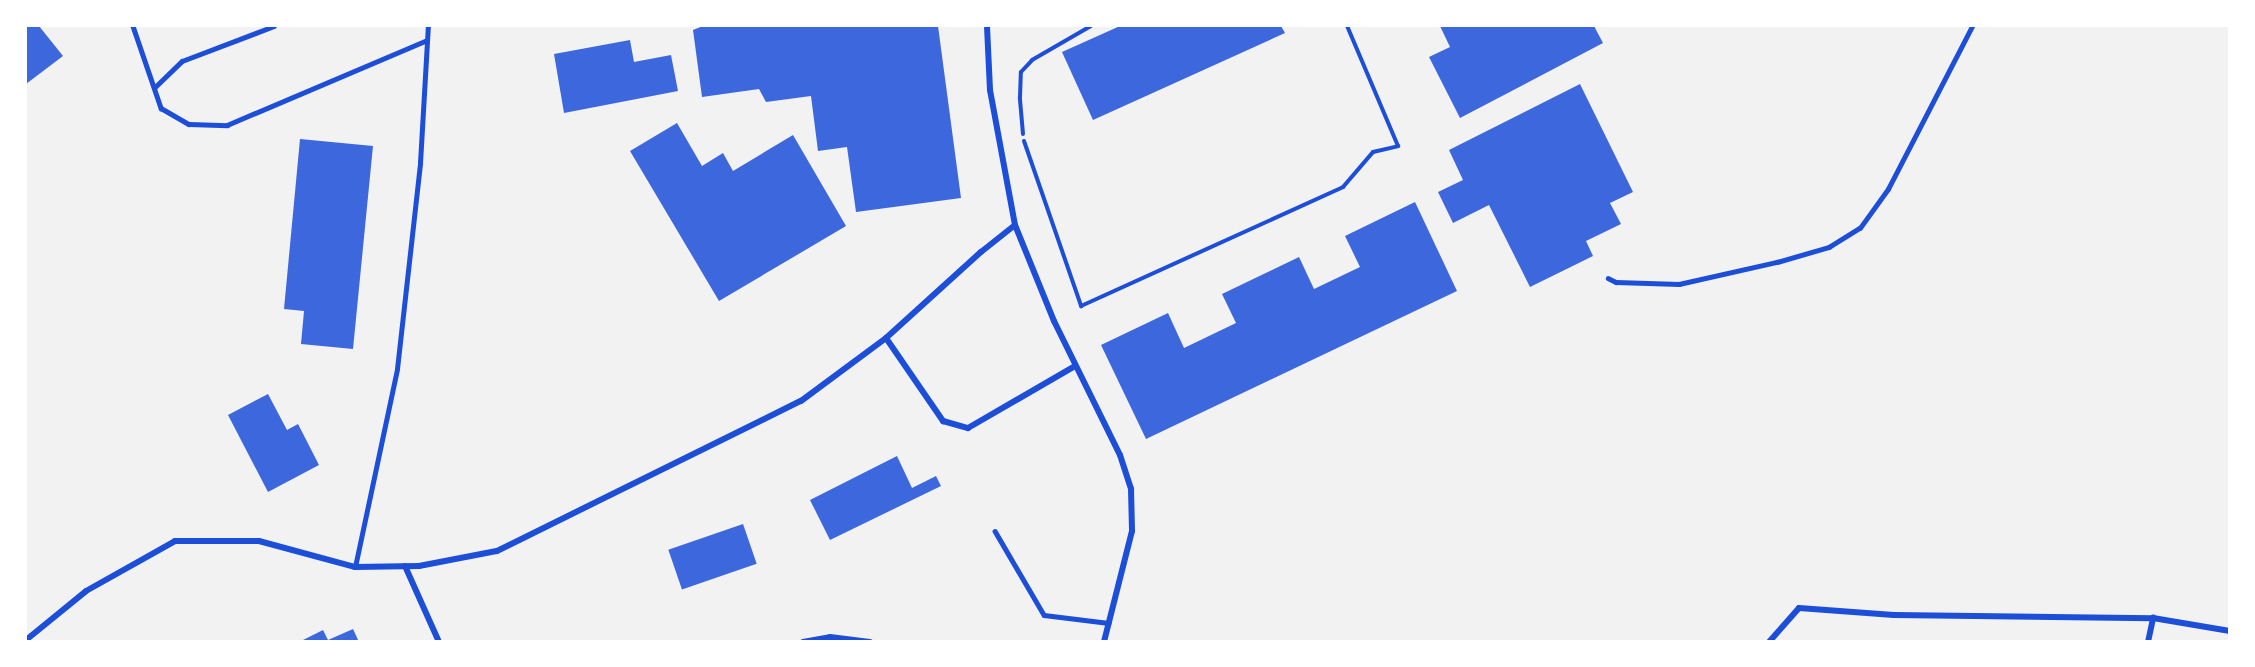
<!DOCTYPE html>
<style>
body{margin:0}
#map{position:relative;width:2255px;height:667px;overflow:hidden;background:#f2f2f2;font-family:"PT Sans",sans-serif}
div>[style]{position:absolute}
.building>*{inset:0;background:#3d67dc;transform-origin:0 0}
.path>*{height:4px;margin:-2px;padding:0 2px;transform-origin:2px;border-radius:2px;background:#1d4ed8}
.service>*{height:4.5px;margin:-2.25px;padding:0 2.25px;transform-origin:2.25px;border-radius:2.25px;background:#1d4ed8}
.minor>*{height:6px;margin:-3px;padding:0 3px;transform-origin:3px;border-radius:3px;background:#1d4ed8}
span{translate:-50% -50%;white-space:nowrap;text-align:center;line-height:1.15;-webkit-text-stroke:5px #fff;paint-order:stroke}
.frame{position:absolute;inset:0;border:27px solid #fff;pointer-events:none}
</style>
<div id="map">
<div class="building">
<div style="clip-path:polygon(26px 26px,39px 26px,63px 56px,26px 84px)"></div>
<div style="clip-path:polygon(703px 26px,938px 26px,961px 198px,856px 212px,847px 147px,818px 151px,811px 96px,766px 102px,759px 89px,702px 97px,693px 30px)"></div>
<div style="clip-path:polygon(1120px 26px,1281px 26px,1285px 33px,1093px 120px,1062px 52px)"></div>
<div style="clip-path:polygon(1440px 26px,1594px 26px,1603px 43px,1460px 118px,1429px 57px,1450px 47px)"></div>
<div style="clip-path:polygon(630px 40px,634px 62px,671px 55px,678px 91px,564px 113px,554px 54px)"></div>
<div style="clip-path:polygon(1580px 84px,1633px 192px,1610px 203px,1621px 224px,1586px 241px,1593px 256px,1530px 287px,1489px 205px,1453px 223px,1438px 192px,1463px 180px,1449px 150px)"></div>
<div style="clip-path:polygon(677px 123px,702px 166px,723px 153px,733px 171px,793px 135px,846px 226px,719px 301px,630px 151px)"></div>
<div style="clip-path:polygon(300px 139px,373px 146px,353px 349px,301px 344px,304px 311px,284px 309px)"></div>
<div style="clip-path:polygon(1415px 202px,1457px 291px,1146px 439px,1101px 345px,1168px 313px,1184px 348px,1236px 323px,1222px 294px,1299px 257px,1314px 289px,1360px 267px,1345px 236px)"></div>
<div style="clip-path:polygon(268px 394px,287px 430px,298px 424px,319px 465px,268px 492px,228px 415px)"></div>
<div style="clip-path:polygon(897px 456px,912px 488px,936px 476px,941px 486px,830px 540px,810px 500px)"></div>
<div style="left:743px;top:524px;width:42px;height:79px;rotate:71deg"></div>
<div style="clip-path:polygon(353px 629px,359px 642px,299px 642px,323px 630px,328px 640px)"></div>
</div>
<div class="path">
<div style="left:1023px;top:134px;width:37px;rotate:-95deg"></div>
<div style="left:1020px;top:97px;width:25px;rotate:-88deg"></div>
<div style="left:1021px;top:72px;width:16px;rotate:-47deg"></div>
<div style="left:1032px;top:60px;width:68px;rotate:-30deg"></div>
<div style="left:1024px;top:141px;width:175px;rotate:70.9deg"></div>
<div style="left:1081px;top:306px;width:288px;rotate:-24.4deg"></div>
<div style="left:1343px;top:187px;width:46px;rotate:-49.4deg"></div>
<div style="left:1373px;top:152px;width:26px;rotate:-13deg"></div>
<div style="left:1398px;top:146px;width:130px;rotate:-113deg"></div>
</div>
<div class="service">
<div style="left:133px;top:26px;width:87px;rotate:71.1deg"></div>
<div style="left:161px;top:108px;width:32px;rotate:30deg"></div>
<div style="left:189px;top:124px;width:38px;rotate:2deg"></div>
<div style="left:227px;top:125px;width:217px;rotate:-23deg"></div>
<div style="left:155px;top:87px;width:37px;rotate:-44deg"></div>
<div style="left:182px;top:61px;width:98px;rotate:-20.8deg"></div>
<div style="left:1608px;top:278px;width:9px;rotate:27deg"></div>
<div style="left:1616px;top:282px;width:63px;rotate:1.8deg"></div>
<div style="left:1679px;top:284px;width:100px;rotate:-12.7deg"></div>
<div style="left:1777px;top:262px;width:54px;rotate:-16.1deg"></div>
<div style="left:1829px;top:247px;width:36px;rotate:-32deg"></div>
<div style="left:1860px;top:228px;width:48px;rotate:-54.3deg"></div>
<div style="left:1888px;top:189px;width:183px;rotate:-62.7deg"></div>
<div style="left:995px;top:531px;width:97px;rotate:59.7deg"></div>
<div style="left:1044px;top:615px;width:65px;rotate:7deg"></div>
<div style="left:355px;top:567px;width:202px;rotate:-78deg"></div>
<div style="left:397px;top:369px;width:207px;rotate:-83.6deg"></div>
<div style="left:420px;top:163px;width:137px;rotate:-86.7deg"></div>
</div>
<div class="minor">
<div style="left:1015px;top:225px;width:104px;rotate:67.9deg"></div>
<div style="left:1054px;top:321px;width:149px;rotate:63.8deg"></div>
<div style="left:1120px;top:455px;width:36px;rotate:72deg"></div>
<div style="left:1131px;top:489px;width:42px;rotate:88.6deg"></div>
<div style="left:1132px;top:531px;width:114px;rotate:104.2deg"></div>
<div style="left:886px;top:338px;width:101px;rotate:55.5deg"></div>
<div style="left:943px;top:421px;width:26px;rotate:16deg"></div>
<div style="left:968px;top:428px;width:124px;rotate:-30.1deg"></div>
<div style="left:405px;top:566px;width:83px;rotate:65.9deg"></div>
<div style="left:26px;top:640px;width:77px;rotate:-39.2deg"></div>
<div style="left:86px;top:591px;width:102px;rotate:-29.3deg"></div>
<div style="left:175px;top:541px;width:84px"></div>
<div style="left:259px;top:541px;width:99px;rotate:15.2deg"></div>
<div style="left:355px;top:567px;width:64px;rotate:-0.9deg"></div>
<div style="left:419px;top:566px;width:79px;rotate:-10.9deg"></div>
<div style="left:497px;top:551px;width:339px;rotate:-26.3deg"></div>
<div style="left:801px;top:401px;width:106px;rotate:-36.5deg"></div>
<div style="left:886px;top:338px;width:128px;rotate:-42.2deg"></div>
<div style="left:981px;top:252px;width:43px;rotate:-38.5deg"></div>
<div style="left:1015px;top:225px;width:137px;rotate:-100.5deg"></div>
<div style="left:990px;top:90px;width:64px;rotate:-92.7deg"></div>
<div style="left:803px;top:642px;width:27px;rotate:-10deg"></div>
<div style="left:830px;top:637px;width:40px;rotate:7.1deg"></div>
<div style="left:1769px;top:642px;width:45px;rotate:-48.6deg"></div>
<div style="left:1799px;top:608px;width:95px;rotate:4.2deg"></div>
<div style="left:1894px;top:615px;width:259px;rotate:0.7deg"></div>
<div style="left:2153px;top:618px;width:78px;rotate:9.6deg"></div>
<div style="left:2148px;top:642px;width:25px;rotate:-78deg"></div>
</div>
<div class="frame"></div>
</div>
